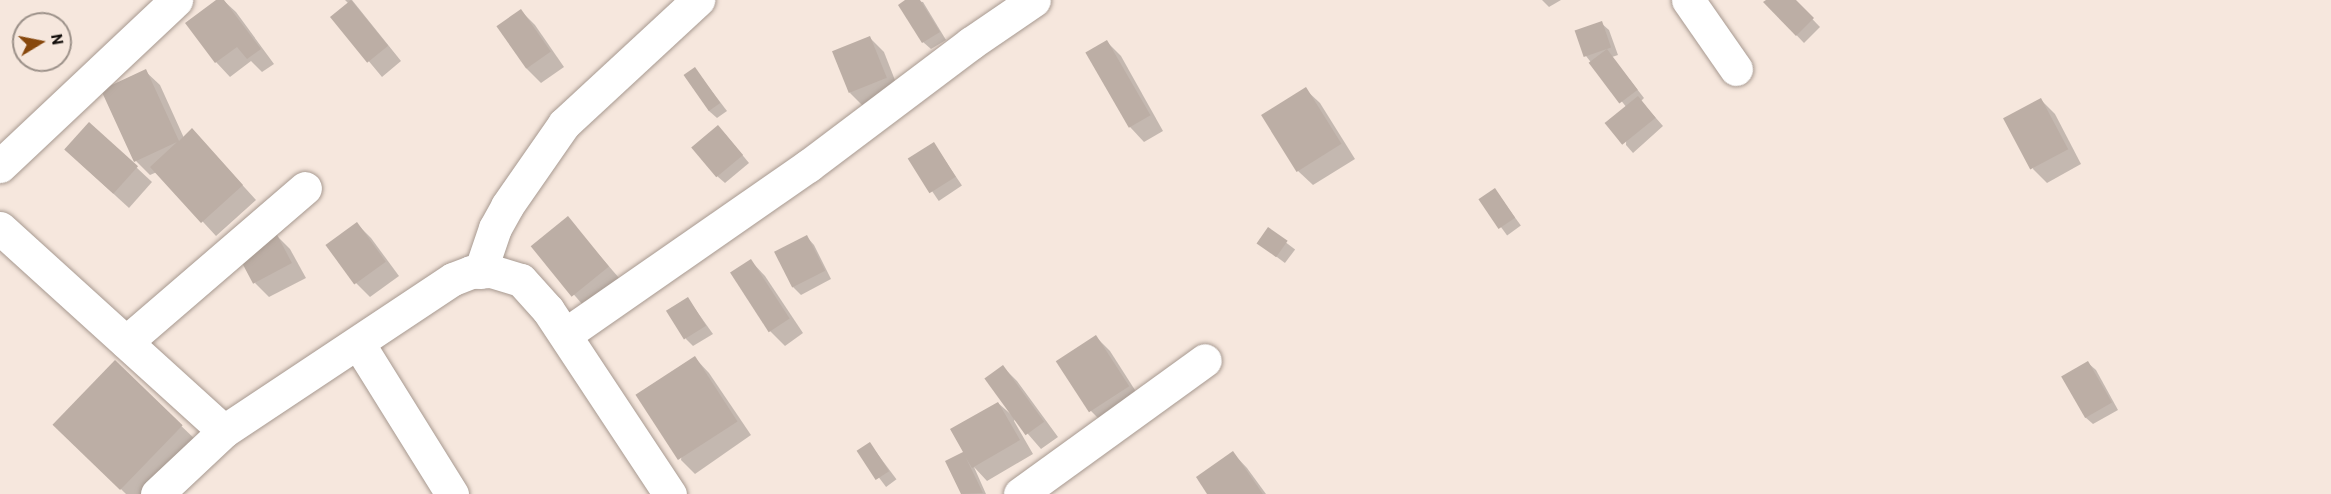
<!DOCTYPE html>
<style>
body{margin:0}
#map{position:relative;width:2331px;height:494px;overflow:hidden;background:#f6e7dd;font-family:Barlow,sans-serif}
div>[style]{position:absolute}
.shadow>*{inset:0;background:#0003;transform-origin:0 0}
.building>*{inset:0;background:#bcaea5;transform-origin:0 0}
.roads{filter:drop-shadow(0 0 2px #a79990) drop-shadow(0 0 2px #a79990)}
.minor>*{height:33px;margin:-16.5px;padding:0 16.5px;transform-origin:16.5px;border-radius:16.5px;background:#fff}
span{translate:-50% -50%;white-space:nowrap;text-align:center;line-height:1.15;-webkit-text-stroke:6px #f6e7dd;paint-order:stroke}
.north{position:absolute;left:12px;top:12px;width:60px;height:60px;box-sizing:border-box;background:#f6e7dd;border:2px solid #9c9189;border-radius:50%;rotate:80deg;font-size:16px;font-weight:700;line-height:24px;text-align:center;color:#140f0c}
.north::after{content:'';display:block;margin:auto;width:21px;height:27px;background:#87480d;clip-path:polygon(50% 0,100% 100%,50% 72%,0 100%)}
</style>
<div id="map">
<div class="shadow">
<div style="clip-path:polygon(218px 0,223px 0,236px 12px,274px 64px,262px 72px,251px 61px,230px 77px,216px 62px,187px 23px)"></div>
<div style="clip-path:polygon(345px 0,352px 0,401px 61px,382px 77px,332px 17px,349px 4px)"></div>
<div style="clip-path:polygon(907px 0,923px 2px,946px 40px,931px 49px,923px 42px)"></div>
<div style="clip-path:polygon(1542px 0,1561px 0,1549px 7px)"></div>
<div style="clip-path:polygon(1768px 0,1794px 0,1820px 27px,1804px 43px,1765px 2px)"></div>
<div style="clip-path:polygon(521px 11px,535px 25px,564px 67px,541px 83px,527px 69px)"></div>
<div style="clip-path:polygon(1601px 23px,1609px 30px,1618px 55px,1612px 57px,1644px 98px,1641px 101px,1663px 126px,1633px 153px,1626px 145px,1627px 108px,1586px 56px)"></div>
<div style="clip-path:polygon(870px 38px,884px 52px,900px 93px,864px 107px,850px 93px)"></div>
<div style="clip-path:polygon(1106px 41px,1121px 56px,1163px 131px,1144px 142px,1130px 127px)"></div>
<div style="clip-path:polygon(695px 69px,727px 111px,717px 118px,709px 111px)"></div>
<div style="clip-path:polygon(145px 71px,160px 85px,184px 138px,206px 145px,256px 200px,216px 236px,157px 172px,150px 175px,136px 161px)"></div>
<div style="clip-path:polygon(1305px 89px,1320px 103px,1355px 159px,1313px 185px,1298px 171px,1263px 115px)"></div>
<div style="clip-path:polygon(2041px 100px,2055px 114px,2081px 164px,2047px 183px,2033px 169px)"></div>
<div style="clip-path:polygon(90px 124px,152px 182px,129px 208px,81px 164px)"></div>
<div style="clip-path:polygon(725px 134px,749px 163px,725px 183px,717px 176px)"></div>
<div style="left:934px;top:144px;width:50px;height:28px;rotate:56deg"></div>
<div style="left:1495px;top:190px;width:44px;height:17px;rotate:54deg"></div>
<div style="left:567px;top:218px;width:84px;height:45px;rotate:49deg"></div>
<div style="clip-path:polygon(357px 224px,371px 238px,399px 276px,370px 297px,356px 283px)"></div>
<div style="left:1268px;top:229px;width:34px;height:17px;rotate:37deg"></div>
<div style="clip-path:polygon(276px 235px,290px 249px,306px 278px,269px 297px,255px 283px)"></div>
<div style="clip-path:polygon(807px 237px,814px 245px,831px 279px,801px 295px,793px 287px)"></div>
<div style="clip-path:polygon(751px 261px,765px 276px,803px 333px,785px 346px,770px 331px,732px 274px)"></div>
<div style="clip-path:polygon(688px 299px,713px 334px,693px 346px,686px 339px)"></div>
<div style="clip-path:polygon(1096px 337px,1110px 351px,1142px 401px,1105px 425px,1091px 411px)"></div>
<div style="clip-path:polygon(695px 358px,709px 373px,751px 435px,695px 474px,681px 460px)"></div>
<div style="clip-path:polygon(115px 362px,201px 445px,155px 494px,126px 494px,75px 444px)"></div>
<div style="clip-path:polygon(2088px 363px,2096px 370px,2118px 410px,2093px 424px,2085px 417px)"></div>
<div style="clip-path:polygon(1003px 367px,1017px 381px,1058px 437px,1041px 449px,1015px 419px,1014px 421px,1033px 454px,987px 481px,974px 467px,986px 494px,963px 494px,947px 462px,965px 453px,998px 403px,1014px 417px)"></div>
<div style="left:870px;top:444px;width:44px;height:13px;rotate:53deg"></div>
<div style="clip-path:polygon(1233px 453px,1247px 468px,1266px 494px,1209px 494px)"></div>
</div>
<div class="building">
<div style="clip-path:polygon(216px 0,224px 0,261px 49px,247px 59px,237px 47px,215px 63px,185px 23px)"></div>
<div style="left:351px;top:0;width:59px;height:27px;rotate:51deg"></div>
<div style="clip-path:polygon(905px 0,920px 0,940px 32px,922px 43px,898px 5px)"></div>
<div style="clip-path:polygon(1766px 0,1796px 0,1814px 18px,1796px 36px,1763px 2px)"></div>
<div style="left:521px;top:9px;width:52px;height:30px;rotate:55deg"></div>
<div style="left:1602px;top:21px;width:28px;height:29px;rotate:71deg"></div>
<div style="left:870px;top:36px;width:45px;height:41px;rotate:68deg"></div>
<div style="left:1107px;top:40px;width:87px;height:25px;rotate:60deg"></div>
<div style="left:1607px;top:49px;width:51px;height:23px;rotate:53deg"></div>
<div style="left:695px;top:67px;width:44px;height:14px;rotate:55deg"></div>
<div style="clip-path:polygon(146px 69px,179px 141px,192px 128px,243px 185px,201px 223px,150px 167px,177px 142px,134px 162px,101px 90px)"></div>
<div style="left:1306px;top:87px;width:67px;height:53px;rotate:58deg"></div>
<div style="left:1638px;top:96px;width:28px;height:43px;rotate:51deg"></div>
<div style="left:2041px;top:98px;width:58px;height:43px;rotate:62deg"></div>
<div style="left:89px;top:122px;width:66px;height:37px;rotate:42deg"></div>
<div style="left:718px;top:125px;width:39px;height:35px;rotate:50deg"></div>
<div style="left:934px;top:142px;width:41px;height:31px;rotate:58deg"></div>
<div style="left:1495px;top:188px;width:36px;height:20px;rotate:56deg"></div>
<div style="left:568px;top:216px;width:65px;height:48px;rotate:51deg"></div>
<div style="left:357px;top:222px;width:49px;height:39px;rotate:54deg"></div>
<div style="left:1268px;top:227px;width:24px;height:20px;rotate:35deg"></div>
<div style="left:276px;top:233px;width:34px;height:44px;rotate:62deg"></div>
<div style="left:807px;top:235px;width:40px;height:37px;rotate:63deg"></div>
<div style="left:751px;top:259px;width:71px;height:25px;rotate:57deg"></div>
<div style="left:688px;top:297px;width:34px;height:26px;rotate:58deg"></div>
<div style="left:1096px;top:335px;width:61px;height:48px;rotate:57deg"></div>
<div style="left:695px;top:356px;width:78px;height:71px;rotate:57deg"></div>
<div style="left:115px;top:360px;width:94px;height:90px;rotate:44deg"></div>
<div style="left:2088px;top:361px;width:48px;height:31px;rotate:60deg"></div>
<div style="left:1003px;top:365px;width:70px;height:23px;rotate:54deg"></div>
<div style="clip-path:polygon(998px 402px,1020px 440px,972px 468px,966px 458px,983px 493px,961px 494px,945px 461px,963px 452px,950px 429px)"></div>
<div style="left:870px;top:442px;width:35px;height:16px;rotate:57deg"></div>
<div style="clip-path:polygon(1233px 451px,1263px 494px,1207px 494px,1196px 477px)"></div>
</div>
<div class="roads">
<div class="minor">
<div style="left:1688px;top:0;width:84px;rotate:55.2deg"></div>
<div style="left:0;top:166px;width:242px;rotate:-43.3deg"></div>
<div style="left:0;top:228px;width:302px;rotate:42.2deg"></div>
<div style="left:480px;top:272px;width:46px;rotate:-71.2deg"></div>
<div style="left:495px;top:228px;width:25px;rotate:-61deg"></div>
<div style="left:507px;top:206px;width:100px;rotate:-55.2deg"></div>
<div style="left:564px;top:124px;width:183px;rotate:-42.8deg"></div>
<div style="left:566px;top:334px;width:295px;rotate:-34.8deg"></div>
<div style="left:808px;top:166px;width:204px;rotate:-37deg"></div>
<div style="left:971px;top:43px;width:76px;rotate:-34.3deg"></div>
<div style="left:126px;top:342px;width:236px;rotate:-40.7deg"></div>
<div style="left:358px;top:343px;width:178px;rotate:58.1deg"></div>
<div style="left:157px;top:494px;width:92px;rotate:-43.2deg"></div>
<div style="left:224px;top:431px;width:275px;rotate:-33.6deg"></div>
<div style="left:453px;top:279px;width:19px;rotate:-21deg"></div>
<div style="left:471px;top:272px;width:20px;rotate:-3deg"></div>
<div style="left:491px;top:271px;width:31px;rotate:17deg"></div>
<div style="left:521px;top:280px;width:40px;rotate:48deg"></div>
<div style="left:548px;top:310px;width:221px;rotate:56.5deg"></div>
<div style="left:1020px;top:494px;width:228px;rotate:-35.9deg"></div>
</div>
</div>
<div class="north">N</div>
</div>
